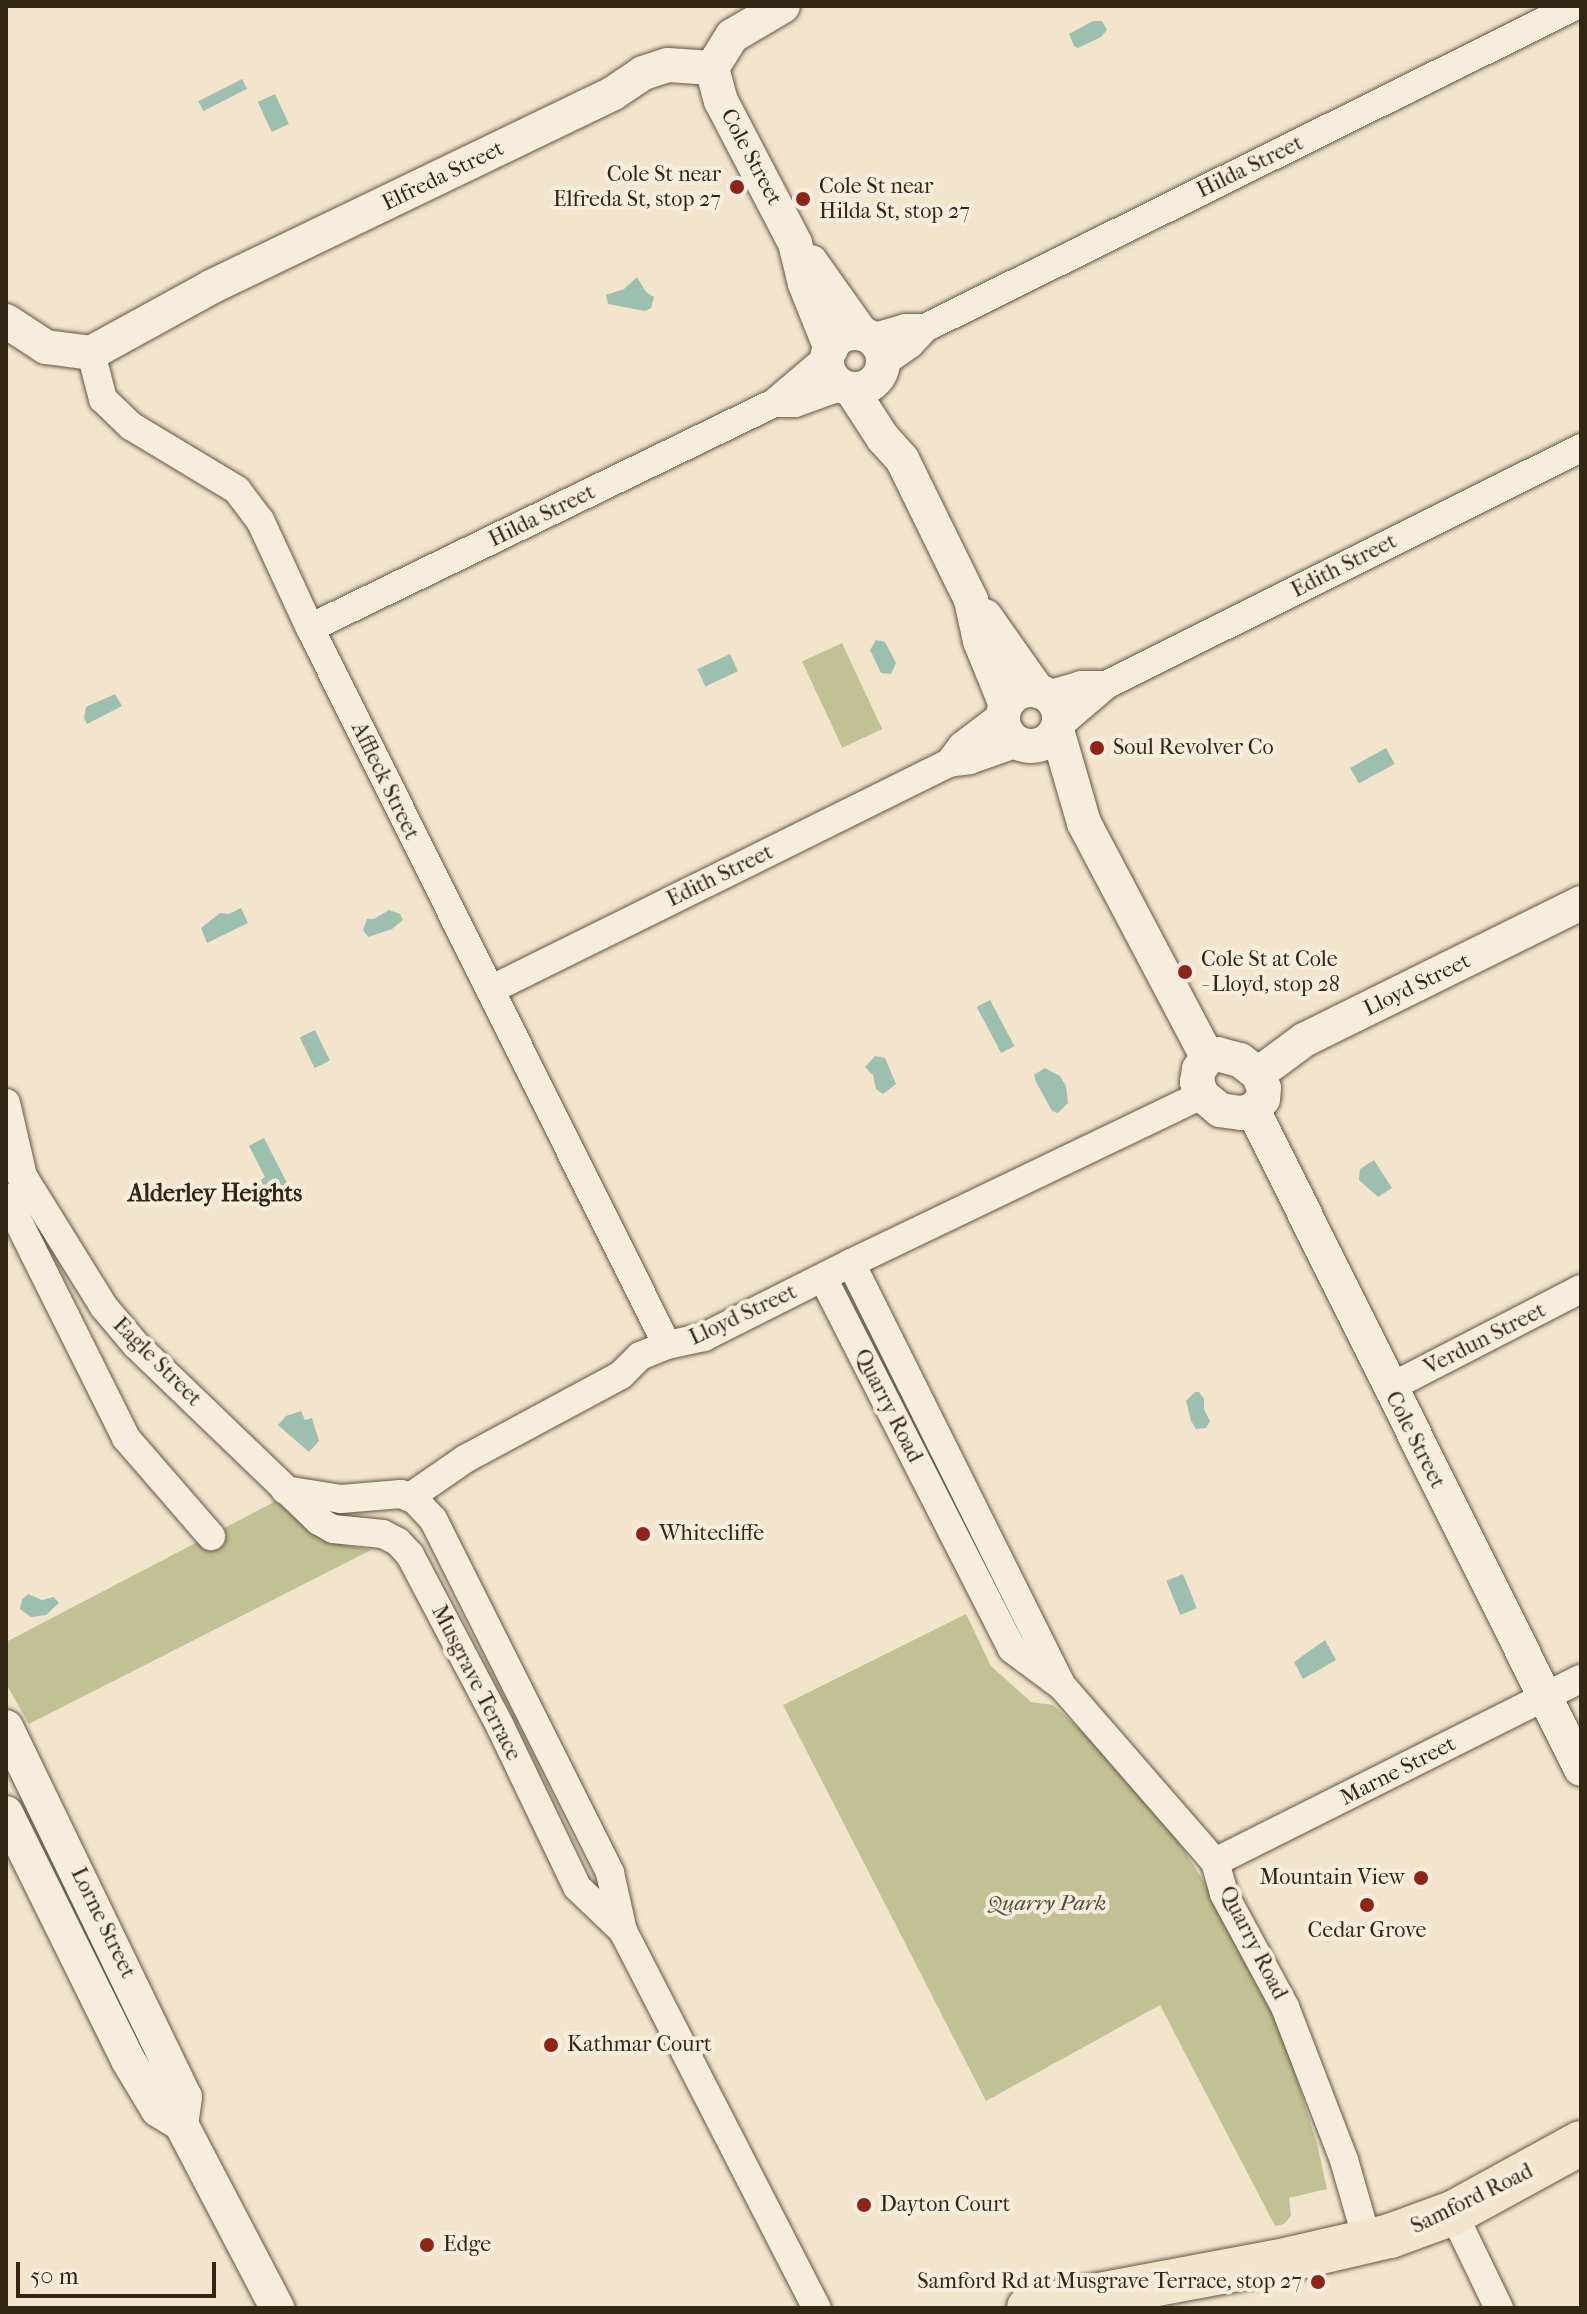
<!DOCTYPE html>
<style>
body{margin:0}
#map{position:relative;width:1587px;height:2314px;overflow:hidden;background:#f3e4cc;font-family:"IM FELL French Canon",serif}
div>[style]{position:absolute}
.green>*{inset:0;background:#c1c293;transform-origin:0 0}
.water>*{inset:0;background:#9dbfb0;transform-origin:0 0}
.roads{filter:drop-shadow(0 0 2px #645643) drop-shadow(0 0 2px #645643)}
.minor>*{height:28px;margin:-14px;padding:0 14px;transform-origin:14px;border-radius:14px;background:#f7edde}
.tertiary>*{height:34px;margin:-17px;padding:0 17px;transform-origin:17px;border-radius:17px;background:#f7edde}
.tertiary>.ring{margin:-17px;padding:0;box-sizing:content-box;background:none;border:34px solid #f7edde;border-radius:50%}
.primary>*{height:44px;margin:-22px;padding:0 22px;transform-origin:22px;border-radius:22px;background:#f3e4cc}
.dots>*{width:22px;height:22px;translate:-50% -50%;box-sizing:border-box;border:4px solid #f7edde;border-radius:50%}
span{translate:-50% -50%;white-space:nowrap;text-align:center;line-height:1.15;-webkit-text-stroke:8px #f7edde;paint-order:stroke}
.street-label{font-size:22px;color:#342615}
.poi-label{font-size:22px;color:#342615}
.right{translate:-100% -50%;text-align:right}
.left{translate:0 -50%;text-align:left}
.park-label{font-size:22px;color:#574d34;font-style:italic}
.neighbourhood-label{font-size:24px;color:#342615;font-weight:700}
.frame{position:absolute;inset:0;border:8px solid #342615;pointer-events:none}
.scale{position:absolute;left:16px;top:2262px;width:200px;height:36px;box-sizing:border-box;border:4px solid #342615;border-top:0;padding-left:10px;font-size:24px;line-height:28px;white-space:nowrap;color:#342615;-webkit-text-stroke:6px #f7edde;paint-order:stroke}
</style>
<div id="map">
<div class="green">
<div style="left:842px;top:643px;width:95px;height:44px;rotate:65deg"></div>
<div style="clip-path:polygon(276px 1501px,311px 1532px,349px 1546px,371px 1550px,29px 1724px,6px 1684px,6px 1642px)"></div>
<div style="clip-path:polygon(966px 1614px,991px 1666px,1031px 1702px,1053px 1705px,1099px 1747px,1174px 1835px,1203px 1880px,1276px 2013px,1317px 2143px,1327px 2189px,1289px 2198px,1291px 2216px,1284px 2224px,1275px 2226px,1160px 2005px,986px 2101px,783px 1705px)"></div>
</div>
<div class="water">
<div style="clip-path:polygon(1093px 21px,1102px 21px,1107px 30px,1101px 37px,1078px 48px,1074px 46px,1069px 34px)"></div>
<div style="left:242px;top:79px;width:11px;height:49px;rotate:63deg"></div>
<div style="left:275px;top:94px;width:33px;height:19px;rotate:65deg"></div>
<div style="clip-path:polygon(637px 277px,646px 292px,654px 297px,651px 308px,645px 311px,608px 304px,606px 295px,624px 289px)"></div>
<div style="clip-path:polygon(876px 640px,885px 642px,896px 663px,891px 674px,881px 673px,870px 650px)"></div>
<div style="left:730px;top:654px;width:19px;height:36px;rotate:65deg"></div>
<div style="clip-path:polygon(115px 694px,122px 706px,87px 724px,84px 718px,86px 707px)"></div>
<div style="left:1386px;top:748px;width:18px;height:41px;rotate:61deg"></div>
<div style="clip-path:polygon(241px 908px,248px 923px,207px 943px,201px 928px,220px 913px,229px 914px)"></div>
<div style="clip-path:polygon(389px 910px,400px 914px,403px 920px,392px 929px,368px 937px,363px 930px,367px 919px,374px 919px)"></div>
<div style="left:990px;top:1000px;width:52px;height:15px;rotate:62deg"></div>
<div style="left:315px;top:1030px;width:34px;height:17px;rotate:64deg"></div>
<div style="clip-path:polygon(875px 1056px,885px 1058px,896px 1084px,883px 1094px,876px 1089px,873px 1075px,865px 1067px)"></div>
<div style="clip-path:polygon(1045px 1068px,1060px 1076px,1066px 1086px,1068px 1103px,1058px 1113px,1052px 1111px,1036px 1082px,1034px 1075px)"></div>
<div style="clip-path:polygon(264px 1138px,288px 1185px,268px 1195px,261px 1180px,265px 1177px,249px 1146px)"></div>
<div style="clip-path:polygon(1374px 1160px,1392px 1188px,1378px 1197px,1359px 1180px,1360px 1169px)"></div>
<div style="clip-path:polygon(1195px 1392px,1199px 1392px,1204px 1399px,1204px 1409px,1210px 1421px,1206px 1428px,1196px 1429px,1191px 1421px,1186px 1401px)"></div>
<div style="clip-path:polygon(301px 1411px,305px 1420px,312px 1418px,319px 1441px,309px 1452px,278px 1425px,286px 1416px)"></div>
<div style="left:1183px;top:1574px;width:37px;height:18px;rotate:68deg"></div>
<div style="clip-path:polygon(28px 1594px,42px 1600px,54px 1597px,59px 1603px,46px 1615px,31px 1617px,20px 1609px,22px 1600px)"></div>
<div style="clip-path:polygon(1325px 1640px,1336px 1660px,1303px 1679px,1294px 1662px)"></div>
</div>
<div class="roads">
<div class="minor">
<div style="left:871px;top:338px;width:35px;rotate:-16deg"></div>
<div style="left:905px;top:328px;width:20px"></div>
<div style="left:91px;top:353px;width:48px;rotate:75.4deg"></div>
<div style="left:103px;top:399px;width:39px;rotate:44deg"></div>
<div style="left:131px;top:426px;width:124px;rotate:31.1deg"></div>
<div style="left:237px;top:490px;width:38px;rotate:53deg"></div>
<div style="left:260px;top:520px;width:119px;rotate:65.2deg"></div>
<div style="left:310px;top:628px;width:801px;rotate:63.53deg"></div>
<div style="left:883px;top:363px;width:33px;rotate:-35deg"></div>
<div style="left:910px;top:344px;width:22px;rotate:-47deg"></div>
<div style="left:925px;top:328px;width:725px;rotate:-26.35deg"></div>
<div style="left:775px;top:403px;width:20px"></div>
<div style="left:795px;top:403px;width:50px;rotate:-19.9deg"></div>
<div style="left:310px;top:628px;width:516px;rotate:-25.87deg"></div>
<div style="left:774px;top:403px;width:71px;rotate:-40.4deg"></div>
<div style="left:1047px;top:695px;width:35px;rotate:-16deg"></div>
<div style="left:1081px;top:685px;width:25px"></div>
<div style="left:1058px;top:726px;width:63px;rotate:-40.5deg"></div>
<div style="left:1106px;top:685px;width:531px;rotate:-26.52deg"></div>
<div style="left:950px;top:762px;width:20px;rotate:-53deg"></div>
<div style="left:962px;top:746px;width:53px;rotate:-37.3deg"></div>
<div style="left:490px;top:990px;width:512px;rotate:-26.31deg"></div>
<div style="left:949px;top:763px;width:21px;rotate:-8deg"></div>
<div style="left:970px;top:760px;width:51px;rotate:-19.5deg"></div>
<div style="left:6px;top:1103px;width:75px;rotate:76.9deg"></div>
<div style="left:6px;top:1159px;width:26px;rotate:47deg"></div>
<div style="left:24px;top:1178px;width:152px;rotate:58.2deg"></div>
<div style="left:104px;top:1307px;width:50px;rotate:49.9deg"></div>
<div style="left:136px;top:1345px;width:254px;rotate:43.9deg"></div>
<div style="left:319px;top:1521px;width:16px;rotate:30deg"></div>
<div style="left:333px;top:1529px;width:50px;rotate:5.7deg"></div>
<div style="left:383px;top:1534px;width:17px;rotate:28deg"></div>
<div style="left:398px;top:1542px;width:18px;rotate:47deg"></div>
<div style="left:410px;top:1555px;width:193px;rotate:62.2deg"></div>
<div style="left:500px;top:1726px;width:178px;rotate:64.4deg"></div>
<div style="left:577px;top:1887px;width:64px;rotate:43.7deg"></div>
<div style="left:6px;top:1197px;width:269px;rotate:63.5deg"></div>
<div style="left:126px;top:1438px;width:130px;rotate:49.1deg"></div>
<div style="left:851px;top:1263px;width:468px;rotate:63.5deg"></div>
<div style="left:823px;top:1278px;width:416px;rotate:63deg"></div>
<div style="left:1012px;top:1649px;width:62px;rotate:36.5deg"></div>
<div style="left:1062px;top:1686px;width:233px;rotate:49deg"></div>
<div style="left:1215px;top:1862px;width:33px;rotate:74deg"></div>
<div style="left:1224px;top:1894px;width:128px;rotate:61.6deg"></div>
<div style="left:1285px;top:2007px;width:164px;rotate:68.9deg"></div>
<div style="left:1344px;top:2160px;width:86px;rotate:73.9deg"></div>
<div style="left:1389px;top:1388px;width:216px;rotate:-27.3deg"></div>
<div style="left:285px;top:1490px;width:57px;rotate:9.1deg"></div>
<div style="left:341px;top:1499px;width:60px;rotate:-4.8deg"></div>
<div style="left:401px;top:1494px;width:15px;rotate:23deg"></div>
<div style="left:415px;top:1500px;width:26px;rotate:47deg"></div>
<div style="left:433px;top:1519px;width:396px;rotate:63.4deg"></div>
<div style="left:610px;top:1873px;width:59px;rotate:77.4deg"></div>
<div style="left:623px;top:1931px;width:424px;rotate:62.8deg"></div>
<div style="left:410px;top:1497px;width:67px;rotate:-34.6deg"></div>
<div style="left:465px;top:1459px;width:177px;rotate:-28.3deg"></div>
<div style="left:621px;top:1375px;width:27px;rotate:-45deg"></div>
<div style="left:640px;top:1356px;width:29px;rotate:-22deg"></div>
<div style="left:667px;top:1345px;width:38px;rotate:-12deg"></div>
<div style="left:704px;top:1337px;width:165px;rotate:-26.7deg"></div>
<div style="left:851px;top:1263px;width:389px;rotate:-25.6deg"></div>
<div style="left:1215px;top:1862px;width:409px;rotate:-26.6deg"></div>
<div style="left:1453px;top:2213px;width:106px;rotate:64.2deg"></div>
</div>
<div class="tertiary">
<div style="left:712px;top:68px;width:34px;rotate:75deg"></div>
<div style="left:721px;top:101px;width:160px;rotate:62.5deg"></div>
<div style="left:795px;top:243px;width:42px;rotate:76.3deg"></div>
<div style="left:805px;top:284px;width:70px;rotate:68.2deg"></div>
<div style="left:712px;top:68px;width:38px;rotate:-58deg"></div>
<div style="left:732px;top:36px;width:59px;rotate:-30.5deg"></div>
<div style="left:811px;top:262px;width:88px;rotate:54.7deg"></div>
<div style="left:6px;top:321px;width:48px;rotate:33deg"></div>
<div style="left:46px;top:347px;width:45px;rotate:7.6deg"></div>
<div style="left:91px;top:353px;width:139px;rotate:-28.8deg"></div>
<div style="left:213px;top:286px;width:443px;rotate:-25.7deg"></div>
<div style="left:612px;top:94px;width:37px;rotate:-34deg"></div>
<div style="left:643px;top:73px;width:26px;rotate:-18deg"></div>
<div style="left:668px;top:65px;width:44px;rotate:3.9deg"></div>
<div class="ring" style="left:827px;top:333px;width:22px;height:22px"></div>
<div style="left:851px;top:389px;width:59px;rotate:56.9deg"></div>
<div style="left:883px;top:438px;width:28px;rotate:48deg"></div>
<div style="left:902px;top:459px;width:157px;rotate:63.9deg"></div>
<div style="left:971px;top:600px;width:42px;rotate:77.6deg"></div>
<div style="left:980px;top:641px;width:69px;rotate:67.9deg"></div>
<div style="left:985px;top:616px;width:92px;rotate:54.8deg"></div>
<div class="ring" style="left:1003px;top:690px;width:22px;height:22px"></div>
<div style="left:1057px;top:730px;width:97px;rotate:73.8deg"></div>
<div style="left:1084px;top:823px;width:266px;rotate:62.2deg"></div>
<div style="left:1217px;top:1054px;width:24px;rotate:15deg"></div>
<div style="left:1240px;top:1060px;width:23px;rotate:38deg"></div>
<div style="left:1258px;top:1074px;width:15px;rotate:67deg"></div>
<div style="left:1264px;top:1088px;width:11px;rotate:95deg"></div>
<div style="left:1263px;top:1099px;width:15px;rotate:132deg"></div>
<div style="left:1253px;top:1110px;width:12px;rotate:166deg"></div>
<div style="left:1241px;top:1113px;width:21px;rotate:-172deg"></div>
<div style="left:1220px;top:1110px;width:23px;rotate:-140deg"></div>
<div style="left:1202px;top:1095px;width:14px;rotate:-111deg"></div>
<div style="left:1197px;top:1082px;width:13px;rotate:-81deg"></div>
<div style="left:1199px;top:1069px;width:14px;rotate:-51deg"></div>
<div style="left:1208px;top:1058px;width:10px;rotate:-24deg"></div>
<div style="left:1258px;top:1074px;width:57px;rotate:-36.5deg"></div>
<div style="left:1304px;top:1040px;width:309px;rotate:-26.3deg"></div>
<div style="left:1253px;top:1110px;width:736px;rotate:63.54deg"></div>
<div style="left:6px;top:1727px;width:411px;rotate:64.2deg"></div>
<div style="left:185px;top:2097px;width:27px;rotate:98deg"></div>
<div style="left:6px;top:1813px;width:275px;rotate:63.7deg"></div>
<div style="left:128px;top:2060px;width:58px;rotate:59deg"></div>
<div style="left:158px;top:2110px;width:27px;rotate:31deg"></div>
<div style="left:181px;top:2124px;width:208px;rotate:62.4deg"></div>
</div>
<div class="primary">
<div style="left:1029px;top:2308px;width:266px;rotate:-10.6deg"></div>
<div style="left:1290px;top:2259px;width:103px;rotate:-13deg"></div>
<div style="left:1390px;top:2236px;width:67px;rotate:-20.1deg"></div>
<div style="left:1453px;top:2213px;width:146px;rotate:-28.7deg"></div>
</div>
</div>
<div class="dots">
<div style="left:737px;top:187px;background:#8f2418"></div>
<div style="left:803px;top:199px;background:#8f2418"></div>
<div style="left:1097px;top:748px;background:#8f2418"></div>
<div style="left:1185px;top:972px;background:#8f2418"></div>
<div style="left:643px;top:1534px;background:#8f2418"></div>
<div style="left:1421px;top:1878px;background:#8f2418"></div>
<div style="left:1367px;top:1905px;background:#8f2418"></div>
<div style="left:551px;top:2045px;background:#8f2418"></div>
<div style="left:864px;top:2205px;background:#8f2418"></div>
<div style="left:427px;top:2245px;background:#8f2418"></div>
<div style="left:1318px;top:2282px;background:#8f2418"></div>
</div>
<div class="street-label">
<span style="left:751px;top:157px;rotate:62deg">Cole Street</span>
<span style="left:1250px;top:167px;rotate:-26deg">Hilda Street</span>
<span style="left:443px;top:176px;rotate:-26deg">Elfreda Street</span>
<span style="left:542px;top:516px;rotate:-26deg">Hilda Street</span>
<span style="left:1344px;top:566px;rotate:-27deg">Edith Street</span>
<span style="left:385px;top:781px;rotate:64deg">Affleck Street</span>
<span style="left:720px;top:876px;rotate:-26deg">Edith Street</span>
<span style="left:1417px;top:985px;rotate:-26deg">Lloyd Street</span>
<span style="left:743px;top:1315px;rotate:-25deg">Lloyd Street</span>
<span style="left:1485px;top:1339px;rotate:-27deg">Verdun Street</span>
<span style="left:157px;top:1362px;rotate:45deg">Eagle Street</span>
<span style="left:888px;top:1406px;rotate:63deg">Quarry Road</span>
<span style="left:1415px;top:1440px;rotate:63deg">Cole Street</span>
<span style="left:476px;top:1683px;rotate:63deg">Musgrave Terrace</span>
<span style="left:1398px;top:1771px;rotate:-27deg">Marne Street</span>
<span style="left:103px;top:1923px;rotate:64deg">Lorne Street</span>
<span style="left:1253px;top:1943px;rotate:63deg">Quarry Road</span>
<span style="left:1472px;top:2199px;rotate:-26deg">Samford Road</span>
</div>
<div class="poi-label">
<span class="right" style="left:721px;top:187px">Cole St near<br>Elfreda St, stop 27</span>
<span class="left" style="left:819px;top:199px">Cole St near<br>Hilda St, stop 27</span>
<span class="left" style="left:1113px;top:748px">Soul Revolver Co</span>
<span class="left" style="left:1201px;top:972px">Cole St at Cole<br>- Lloyd, stop 28</span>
<span class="left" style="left:659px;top:1534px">Whitecliffe</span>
<span class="right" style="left:1405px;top:1878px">Mountain View</span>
<span style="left:1367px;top:1931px">Cedar Grove</span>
<span class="left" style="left:567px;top:2045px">Kathmar Court</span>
<span class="left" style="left:880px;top:2205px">Dayton Court</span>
<span class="left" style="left:443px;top:2245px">Edge</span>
<span class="right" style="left:1302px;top:2282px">Samford Rd at Musgrave Terrace, stop 27</span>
</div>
<div class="park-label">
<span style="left:1047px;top:1904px">Quarry Park</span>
</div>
<div class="neighbourhood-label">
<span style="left:215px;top:1194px">Alderley Heights</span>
</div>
<div class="frame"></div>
<div class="scale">50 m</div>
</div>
